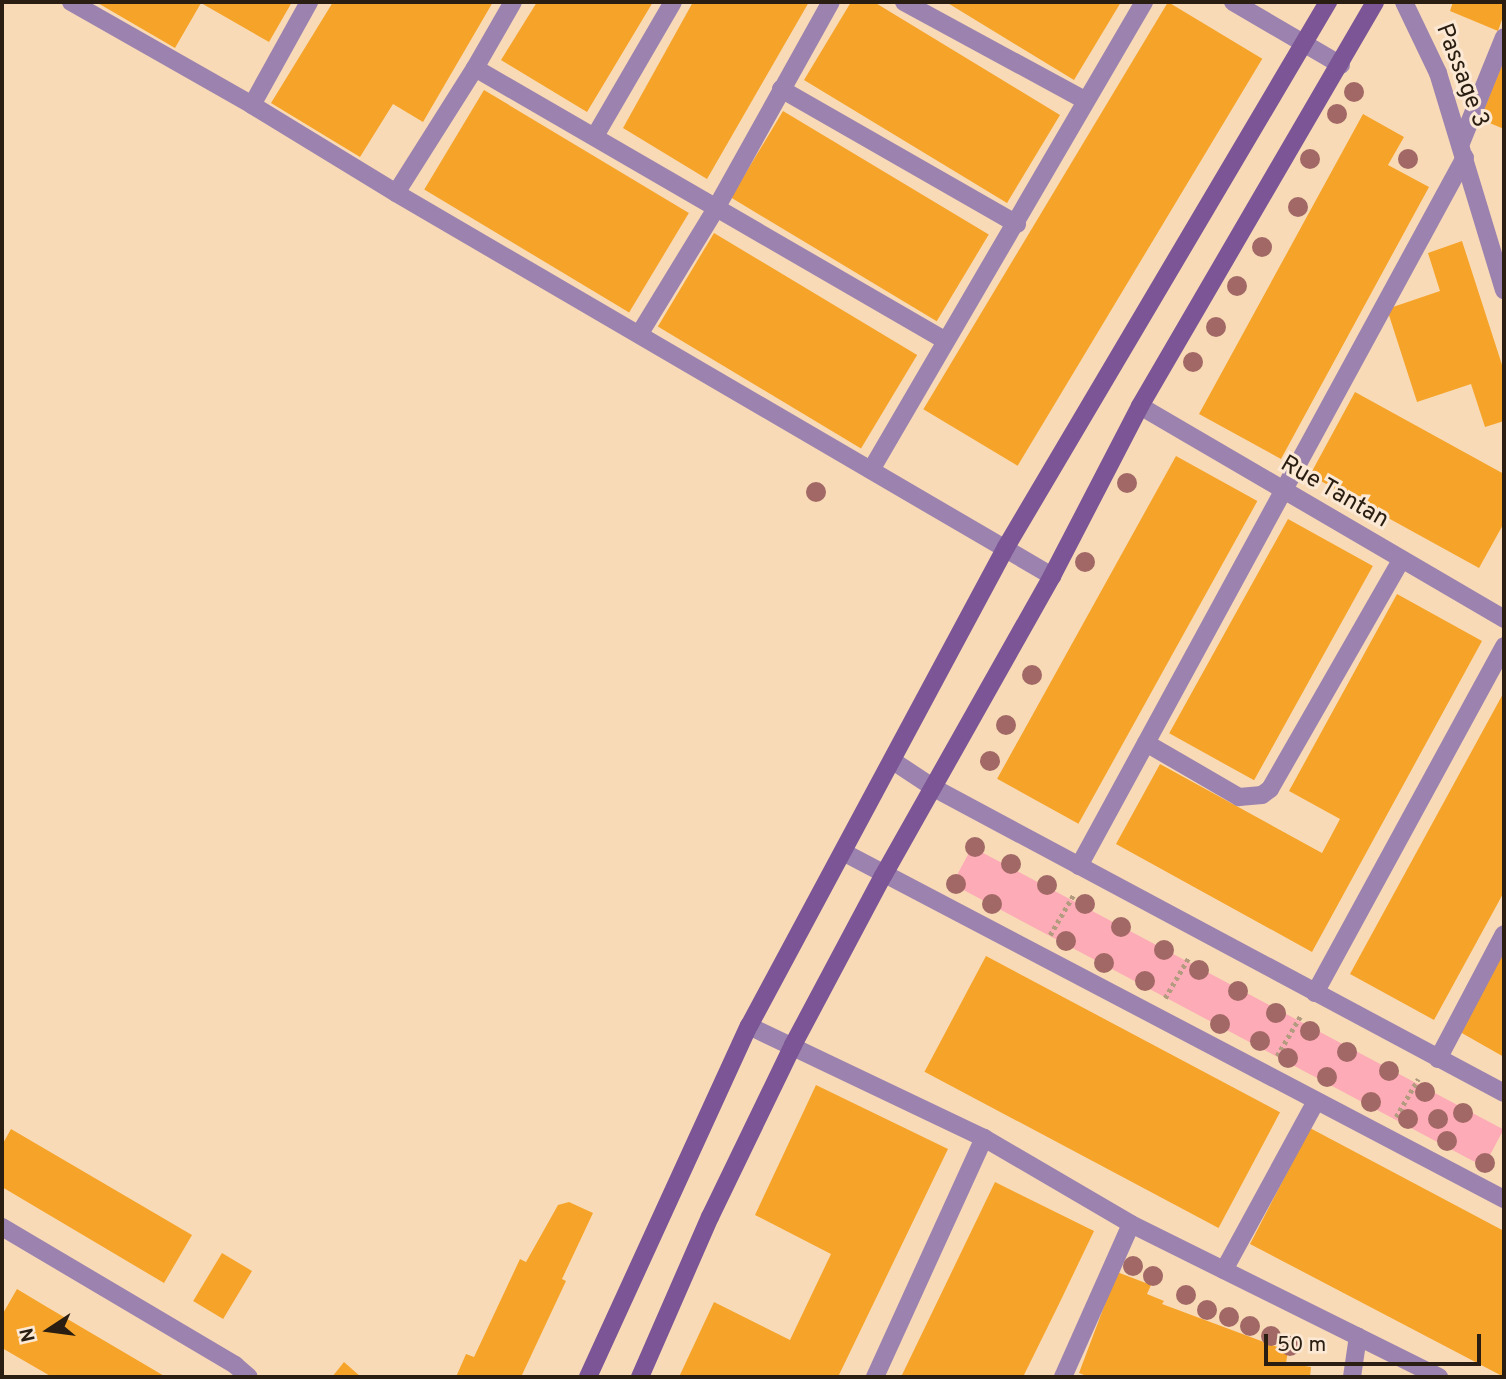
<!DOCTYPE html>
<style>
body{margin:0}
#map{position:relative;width:1506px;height:1379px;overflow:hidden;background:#f8dab7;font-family:Overpass,sans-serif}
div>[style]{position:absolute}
.green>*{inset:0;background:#fdabb6;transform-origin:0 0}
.building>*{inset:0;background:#f6a429;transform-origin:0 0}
.path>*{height:4.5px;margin-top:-2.25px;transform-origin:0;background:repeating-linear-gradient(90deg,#b39b7f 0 3.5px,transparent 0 7px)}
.street>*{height:18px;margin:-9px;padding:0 9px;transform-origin:9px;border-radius:9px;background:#9c82af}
.secondary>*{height:18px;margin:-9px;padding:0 9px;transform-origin:9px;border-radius:9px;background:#7b5595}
.trees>*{width:20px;height:20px;margin:-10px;border-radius:50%;background:#a26866}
span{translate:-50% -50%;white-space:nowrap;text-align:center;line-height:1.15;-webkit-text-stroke:6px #fce9d5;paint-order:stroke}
.street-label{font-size:24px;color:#291e11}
.frame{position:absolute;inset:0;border:4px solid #291e11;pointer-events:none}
.north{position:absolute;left:14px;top:1295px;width:70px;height:70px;-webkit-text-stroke:5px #fce9d5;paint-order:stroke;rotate:257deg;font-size:19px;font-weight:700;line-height:28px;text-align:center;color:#291e11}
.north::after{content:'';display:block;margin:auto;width:24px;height:32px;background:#291e11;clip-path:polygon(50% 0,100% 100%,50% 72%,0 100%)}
.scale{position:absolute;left:1264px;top:1334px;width:217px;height:32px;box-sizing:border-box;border:4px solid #291e11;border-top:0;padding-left:9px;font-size:21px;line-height:24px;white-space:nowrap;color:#291e11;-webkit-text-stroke:5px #fce9d5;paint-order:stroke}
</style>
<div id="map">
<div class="green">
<div style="left:972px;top:847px;width:602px;height:42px;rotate:28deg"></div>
</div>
<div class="building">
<div style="clip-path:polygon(96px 2px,292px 2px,269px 42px,201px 3px,175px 48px)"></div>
<div style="clip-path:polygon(333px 2px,493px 2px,423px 122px,393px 104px,360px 157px,271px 103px)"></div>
<div style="clip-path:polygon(537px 2px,653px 2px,587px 112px,501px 60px)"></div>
<div style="clip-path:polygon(693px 2px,809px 2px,707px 179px,623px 128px)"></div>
<div style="clip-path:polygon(851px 2px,874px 2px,1060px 115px,1007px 203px,804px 80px)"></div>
<div style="clip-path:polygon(946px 2px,1121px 2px,1074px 80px)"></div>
<div style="left:1168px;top:2px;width:110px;height:475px;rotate:31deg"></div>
<div style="clip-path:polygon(1453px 2px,1504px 2px,1504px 14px,1498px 31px,1450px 11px)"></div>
<div style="clip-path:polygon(1504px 60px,1504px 129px,1480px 119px)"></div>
<div style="left:484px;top:90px;width:239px;height:116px;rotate:31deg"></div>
<div style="left:783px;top:111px;width:240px;height:101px;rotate:31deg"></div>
<div style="clip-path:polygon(1363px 114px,1404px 137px,1388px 165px,1429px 187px,1281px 459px,1199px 414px)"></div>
<div style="left:714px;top:233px;width:237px;height:109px;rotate:31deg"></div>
<div style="clip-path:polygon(1462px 241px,1504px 371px,1504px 421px,1485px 427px,1471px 384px,1417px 402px,1387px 309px,1440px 291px,1428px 253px)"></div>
<div style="clip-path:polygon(1355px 392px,1504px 474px,1504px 523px,1479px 568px,1310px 475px)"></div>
<div style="left:1176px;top:456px;width:93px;height:369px;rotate:29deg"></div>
<div style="left:1288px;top:519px;width:97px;height:245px;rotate:29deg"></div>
<div style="clip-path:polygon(1397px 594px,1482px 641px,1312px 952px,1116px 844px,1160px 764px,1322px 853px,1340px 819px,1289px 791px)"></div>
<div style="clip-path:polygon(1504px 692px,1504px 892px,1434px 1020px,1350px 974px)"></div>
<div style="clip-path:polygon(1504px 951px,1504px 1057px,1460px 1032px)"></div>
<div style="left:986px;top:956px;width:333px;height:131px;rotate:28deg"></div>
<div style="clip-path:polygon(816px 1085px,948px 1149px,838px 1377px,679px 1377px,714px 1302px,790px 1340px,831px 1254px,755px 1215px)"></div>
<div style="clip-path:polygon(1310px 1128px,1504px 1231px,1504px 1377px,1250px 1244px)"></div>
<div style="clip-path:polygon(11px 1129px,192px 1235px,164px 1283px,2px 1187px,2px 1145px)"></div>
<div style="clip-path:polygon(995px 1182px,1094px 1231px,1059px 1304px,1023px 1377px,901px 1377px)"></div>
<div style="clip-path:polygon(569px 1202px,593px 1213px,562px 1279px,566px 1281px,521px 1377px,456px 1377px,466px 1354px,474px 1357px,520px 1259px,526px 1262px,558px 1205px)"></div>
<div style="left:222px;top:1253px;width:35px;height:56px;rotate:31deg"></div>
<div style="clip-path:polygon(1117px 1272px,1151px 1285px,1147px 1294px,1164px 1301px,1162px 1304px,1288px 1351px,1286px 1363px,1311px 1367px,1310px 1377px,1089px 1377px,1079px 1373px)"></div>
<div style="clip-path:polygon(17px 1289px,47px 1307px,166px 1377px,52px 1377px,2px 1348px,2px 1315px)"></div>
<div style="clip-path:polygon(344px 1362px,361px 1377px,332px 1377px)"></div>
</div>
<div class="path">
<div style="left:1050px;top:935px;width:48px;rotate:-59.7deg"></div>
<div style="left:1165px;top:998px;width:48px;rotate:-59.7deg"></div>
<div style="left:1277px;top:1056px;width:48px;rotate:-59.7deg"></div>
<div style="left:1396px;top:1117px;width:44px;rotate:-59.9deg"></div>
</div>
<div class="street">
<div style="left:71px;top:2px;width:208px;rotate:29.6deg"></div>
<div style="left:252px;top:105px;width:169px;rotate:31.4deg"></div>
<div style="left:396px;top:193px;width:760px;rotate:30.28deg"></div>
<div style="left:904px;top:2px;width:207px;rotate:28.5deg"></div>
<div style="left:1233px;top:2px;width:125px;rotate:30.3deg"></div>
<div style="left:1404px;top:2px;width:79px;rotate:64.4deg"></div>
<div style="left:1438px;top:73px;width:227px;rotate:73.1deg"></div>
<div style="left:475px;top:68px;width:544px;rotate:30.1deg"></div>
<div style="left:781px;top:89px;width:272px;rotate:29.8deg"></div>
<div style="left:252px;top:105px;width:118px;rotate:-61deg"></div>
<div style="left:595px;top:136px;width:155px;rotate:-59.8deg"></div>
<div style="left:1461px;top:143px;width:114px;rotate:-67.9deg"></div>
<div style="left:396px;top:193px;width:148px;rotate:-57.7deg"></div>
<div style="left:475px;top:68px;width:76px;rotate:-60.1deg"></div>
<div style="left:640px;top:333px;width:144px;rotate:-58.6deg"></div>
<div style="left:715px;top:210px;width:238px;rotate:-60.9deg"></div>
<div style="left:1140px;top:406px;width:422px;rotate:30.3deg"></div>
<div style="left:871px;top:470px;width:542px;rotate:-59.74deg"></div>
<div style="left:1146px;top:743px;width:108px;rotate:30.1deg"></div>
<div style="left:1239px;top:797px;width:23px;rotate:-5deg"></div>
<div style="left:1262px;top:795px;width:10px;rotate:-37deg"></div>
<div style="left:1270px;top:789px;width:264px;rotate:-60.2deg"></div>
<div style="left:893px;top:761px;width:49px;rotate:33.4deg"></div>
<div style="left:934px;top:788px;width:646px;rotate:28.15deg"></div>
<div style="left:843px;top:852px;width:747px;rotate:27.7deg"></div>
<div style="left:1079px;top:866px;width:807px;rotate:-61.43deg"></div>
<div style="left:1315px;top:993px;width:395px;rotate:-61.4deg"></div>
<div style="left:749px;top:1026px;width:260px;rotate:25.5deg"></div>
<div style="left:984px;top:1138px;width:170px;rotate:30.3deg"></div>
<div style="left:1131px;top:1224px;width:344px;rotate:26.4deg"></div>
<div style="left:1438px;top:1059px;width:141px;rotate:-62.2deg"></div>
<div style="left:2px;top:1227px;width:271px;rotate:30.6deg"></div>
<div style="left:235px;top:1365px;width:18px;rotate:41deg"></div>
<div style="left:1224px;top:1270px;width:192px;rotate:-61.4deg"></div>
<div style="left:875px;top:1377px;width:263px;rotate:-65.5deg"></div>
<div style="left:1063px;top:1377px;width:167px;rotate:-66deg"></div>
<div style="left:1352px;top:1377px;width:41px;rotate:-81.7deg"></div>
</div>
<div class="secondary">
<div style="left:588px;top:1377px;width:386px;rotate:-65.4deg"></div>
<div style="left:749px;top:1026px;width:544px;rotate:-61.78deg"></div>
<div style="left:1006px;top:547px;width:633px;rotate:-59.42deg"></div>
<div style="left:640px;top:1377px;width:175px;rotate:-66.4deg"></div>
<div style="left:710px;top:1217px;width:191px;rotate:-64.2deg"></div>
<div style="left:793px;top:1045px;width:191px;rotate:-62deg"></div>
<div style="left:883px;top:876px;width:344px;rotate:-60.6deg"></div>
<div style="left:1052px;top:576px;width:191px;rotate:-62.6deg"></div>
<div style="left:1140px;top:406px;width:467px;rotate:-59.8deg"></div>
</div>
<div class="trees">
<div style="left:1354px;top:92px"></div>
<div style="left:1337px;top:114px"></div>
<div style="left:1310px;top:159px"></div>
<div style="left:1408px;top:159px"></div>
<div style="left:1298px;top:207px"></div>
<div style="left:1262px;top:247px"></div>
<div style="left:1237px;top:286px"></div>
<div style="left:1216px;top:327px"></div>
<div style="left:1193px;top:362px"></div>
<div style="left:1127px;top:483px"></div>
<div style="left:816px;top:492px"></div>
<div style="left:1085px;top:562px"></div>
<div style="left:1032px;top:675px"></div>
<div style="left:1006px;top:725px"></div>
<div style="left:990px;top:761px"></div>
<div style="left:975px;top:847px"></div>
<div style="left:1011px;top:864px"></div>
<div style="left:956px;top:884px"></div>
<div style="left:1047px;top:885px"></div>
<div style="left:992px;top:904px"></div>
<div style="left:1085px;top:904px"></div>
<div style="left:1121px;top:927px"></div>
<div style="left:1066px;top:941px"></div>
<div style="left:1164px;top:950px"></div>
<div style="left:1104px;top:963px"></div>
<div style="left:1199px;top:970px"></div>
<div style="left:1145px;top:981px"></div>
<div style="left:1238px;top:991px"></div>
<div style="left:1276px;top:1013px"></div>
<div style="left:1220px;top:1024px"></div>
<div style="left:1310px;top:1031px"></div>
<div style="left:1260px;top:1041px"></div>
<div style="left:1347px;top:1052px"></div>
<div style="left:1288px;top:1058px"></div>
<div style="left:1389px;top:1071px"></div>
<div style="left:1327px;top:1077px"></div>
<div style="left:1425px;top:1092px"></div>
<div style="left:1371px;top:1102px"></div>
<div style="left:1463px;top:1113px"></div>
<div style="left:1408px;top:1119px"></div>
<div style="left:1438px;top:1119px"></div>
<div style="left:1447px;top:1141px"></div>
<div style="left:1485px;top:1163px"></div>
<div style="left:1133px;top:1266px"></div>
<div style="left:1153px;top:1276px"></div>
<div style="left:1186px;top:1295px"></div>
<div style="left:1207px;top:1310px"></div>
<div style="left:1229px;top:1317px"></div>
<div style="left:1250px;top:1326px"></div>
<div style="left:1271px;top:1336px"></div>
<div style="left:1290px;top:1346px"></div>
</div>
<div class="street-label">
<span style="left:1461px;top:76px;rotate:69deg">Passage 3</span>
<span style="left:1334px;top:493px;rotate:30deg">Rue Tantan</span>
</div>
<div class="frame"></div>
<div class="north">N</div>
<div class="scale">50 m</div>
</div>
